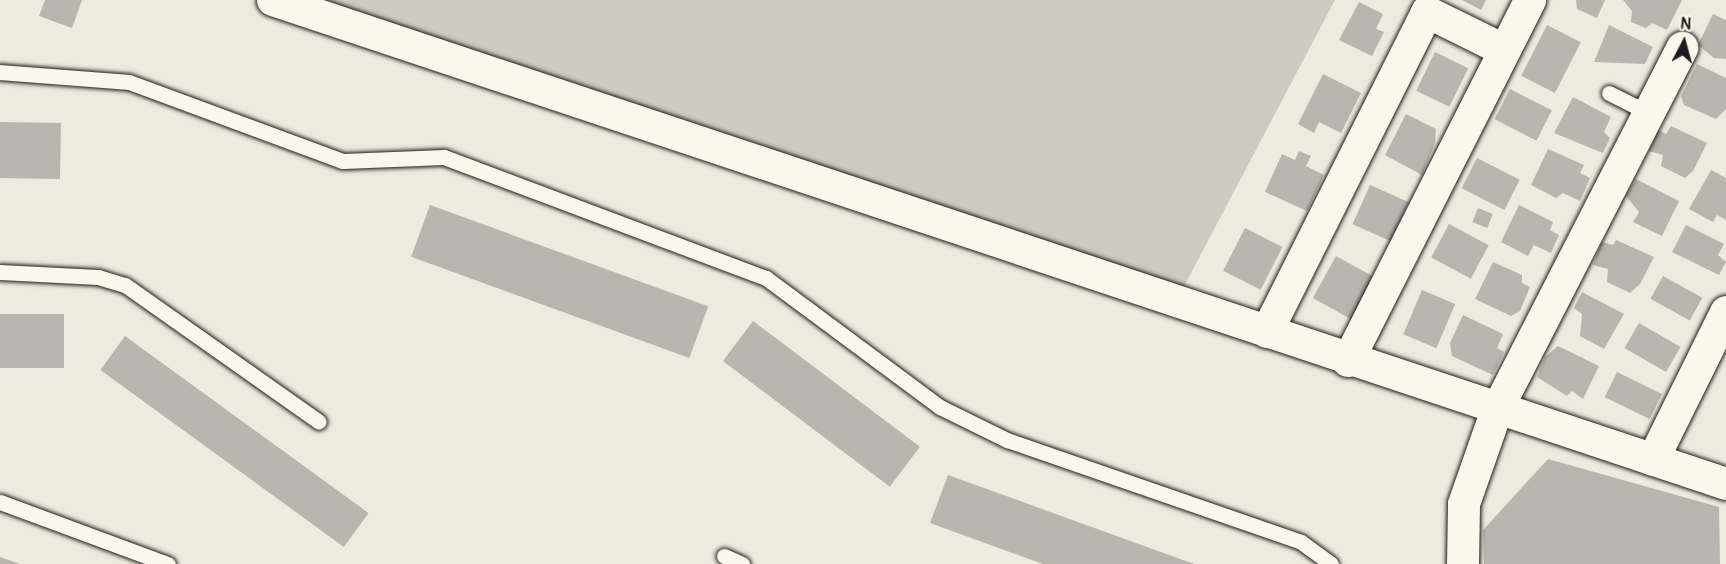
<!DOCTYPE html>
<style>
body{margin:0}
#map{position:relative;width:1726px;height:564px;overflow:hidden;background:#eeeadf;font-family:Pangolin,sans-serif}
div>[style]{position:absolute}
.green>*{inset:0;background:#ceccc2}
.building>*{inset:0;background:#b9b6af;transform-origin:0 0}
.roads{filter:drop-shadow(0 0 2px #1c1c1c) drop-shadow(0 0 2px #1c1c1c)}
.service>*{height:15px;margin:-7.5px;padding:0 7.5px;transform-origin:7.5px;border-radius:7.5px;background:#fbf7ec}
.minor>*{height:32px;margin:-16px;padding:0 16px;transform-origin:16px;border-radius:16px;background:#fbf7ec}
span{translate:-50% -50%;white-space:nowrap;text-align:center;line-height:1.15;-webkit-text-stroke:4.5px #fbf7ec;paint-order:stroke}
.north{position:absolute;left:1654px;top:12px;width:60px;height:60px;-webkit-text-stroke:4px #fbf7ec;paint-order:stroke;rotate:6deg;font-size:16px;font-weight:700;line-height:24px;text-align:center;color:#1c1c1c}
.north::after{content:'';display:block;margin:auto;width:21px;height:27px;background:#1c1c1c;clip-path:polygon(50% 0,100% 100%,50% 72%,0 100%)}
</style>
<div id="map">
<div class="green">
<div style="clip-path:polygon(301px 0,1335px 0,1180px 294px)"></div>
</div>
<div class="building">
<div style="clip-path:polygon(45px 0,82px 0,72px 28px,39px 16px)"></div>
<div style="clip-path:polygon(1462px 0,1486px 0,1481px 10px)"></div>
<div style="clip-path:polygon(1576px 0,1605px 0,1597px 18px,1577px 9px)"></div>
<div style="clip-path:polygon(1623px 0,1682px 0,1667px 30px,1652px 23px,1646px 28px,1631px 22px,1632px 11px)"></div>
<div style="clip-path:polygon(1359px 2px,1383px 14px,1376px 29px,1384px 32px,1372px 56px,1339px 40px)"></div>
<div style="clip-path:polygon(1713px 14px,1726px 20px,1726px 59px,1714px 58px,1698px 45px)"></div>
<div style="left:1547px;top:25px;width:38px;height:57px;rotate:27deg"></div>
<div style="clip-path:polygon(1609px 25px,1653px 47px,1645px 64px,1594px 62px)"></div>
<div style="left:1435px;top:52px;width:37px;height:43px;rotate:26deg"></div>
<div style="clip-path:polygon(1697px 64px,1726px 78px,1726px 109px,1716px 119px,1684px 105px,1681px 96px)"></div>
<div style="clip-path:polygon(1323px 74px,1361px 93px,1341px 133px,1319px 122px,1314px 133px,1298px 124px)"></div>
<div style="left:1510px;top:89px;width:47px;height:34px;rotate:27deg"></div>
<div style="clip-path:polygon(1573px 97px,1611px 117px,1604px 132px,1610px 138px,1603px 153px,1554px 133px)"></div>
<div style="clip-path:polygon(1406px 114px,1436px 129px,1435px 143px,1422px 175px,1385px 155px)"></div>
<div style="left:0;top:122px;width:61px;height:56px;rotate:1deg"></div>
<div style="clip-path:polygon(1671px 126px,1707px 143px,1693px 171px,1685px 178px,1661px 166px,1663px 155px,1649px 151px,1658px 130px,1666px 134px)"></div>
<div style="clip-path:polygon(1548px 149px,1584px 165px,1580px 173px,1590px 178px,1580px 201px,1563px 193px,1556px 198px,1531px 185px)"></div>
<div style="clip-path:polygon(1299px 151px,1311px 156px,1306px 166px,1324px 175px,1307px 211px,1265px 192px,1282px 154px,1295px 160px)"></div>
<div style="left:1477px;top:158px;width:48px;height:34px;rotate:27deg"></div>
<div style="clip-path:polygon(1711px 170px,1726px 178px,1726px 220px,1717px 215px,1713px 222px,1689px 209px)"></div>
<div style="clip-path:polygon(1636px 179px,1679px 201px,1662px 236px,1633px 222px,1639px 212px,1626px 196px)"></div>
<div style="left:1370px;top:185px;width:42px;height:43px;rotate:24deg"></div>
<div style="left:430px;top:205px;width:296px;height:55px;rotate:20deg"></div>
<div style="clip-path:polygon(1519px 205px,1553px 222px,1550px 230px,1559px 235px,1551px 253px,1534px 245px,1528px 256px,1501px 242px)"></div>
<div style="left:1478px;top:208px;width:16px;height:15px;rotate:22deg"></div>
<div style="left:1449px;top:224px;width:45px;height:38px;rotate:28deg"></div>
<div style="clip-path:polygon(1686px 225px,1724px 244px,1718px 255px,1726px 262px,1719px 275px,1672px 252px)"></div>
<div style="left:1245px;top:228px;width:42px;height:48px;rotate:27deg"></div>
<div style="clip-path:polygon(1616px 240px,1654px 257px,1640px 284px,1630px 293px,1607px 282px,1608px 269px,1593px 265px,1602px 242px,1613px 245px)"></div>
<div style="left:1336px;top:256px;width:45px;height:48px;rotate:29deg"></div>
<div style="clip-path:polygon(1493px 262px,1522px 275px,1522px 283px,1530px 287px,1520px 311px,1511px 316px,1475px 299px)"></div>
<div style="left:1663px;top:276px;width:45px;height:26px;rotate:29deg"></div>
<div style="left:1422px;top:290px;width:36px;height:48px;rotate:23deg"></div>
<div style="clip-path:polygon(1582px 292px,1624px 314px,1604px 349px,1580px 336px,1582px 314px,1574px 308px)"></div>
<div style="left:0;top:314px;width:64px;height:54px"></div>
<div style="clip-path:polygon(1463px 315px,1503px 334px,1497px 348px,1504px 352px,1493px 375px,1452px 356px,1450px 343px)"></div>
<div style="left:753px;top:321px;width:209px;height:50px;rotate:37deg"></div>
<div style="left:1639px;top:323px;width:48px;height:29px;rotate:30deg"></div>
<div style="left:125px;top:336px;width:301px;height:42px;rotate:36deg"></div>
<div style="clip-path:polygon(1558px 346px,1599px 366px,1583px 399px,1572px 391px,1567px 396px,1537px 377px,1545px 357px)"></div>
<div style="left:1617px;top:372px;width:50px;height:28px;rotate:26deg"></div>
<div style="clip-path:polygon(1548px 459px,1719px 507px,1720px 564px,1484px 564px,1483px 530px)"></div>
<div style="clip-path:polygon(948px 475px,1194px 564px,1043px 564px,930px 523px)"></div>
<div style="clip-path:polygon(0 557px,20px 564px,0 564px)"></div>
</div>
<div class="roads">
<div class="service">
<div style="left:0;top:72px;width:129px;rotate:4.4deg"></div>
<div style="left:129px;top:82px;width:228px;rotate:20.3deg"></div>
<div style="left:343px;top:161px;width:101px;rotate:-2.3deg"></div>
<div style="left:444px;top:157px;width:344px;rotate:20.6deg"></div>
<div style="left:766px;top:278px;width:217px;rotate:36.6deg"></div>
<div style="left:940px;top:407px;width:75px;rotate:26.2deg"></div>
<div style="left:1007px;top:440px;width:311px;rotate:19.1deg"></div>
<div style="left:1301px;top:542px;width:37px;rotate:36deg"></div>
<div style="left:1609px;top:93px;width:45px;rotate:26.6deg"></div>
<div style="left:0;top:272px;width:98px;rotate:2.9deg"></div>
<div style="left:98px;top:277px;width:28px;rotate:17deg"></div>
<div style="left:125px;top:285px;width:237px;rotate:35.2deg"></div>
<div style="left:0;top:502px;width:179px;rotate:20.3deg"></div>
<div style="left:724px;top:556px;width:20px;rotate:24deg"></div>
</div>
<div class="minor">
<div style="left:273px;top:0;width:1531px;rotate:18.42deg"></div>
<div style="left:1267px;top:332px;width:358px;rotate:-63.4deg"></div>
<div style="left:1427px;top:12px;width:86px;rotate:26.3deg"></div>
<div style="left:1348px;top:361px;width:404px;rotate:-63.2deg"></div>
<div style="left:1653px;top:460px;width:165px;rotate:-63.7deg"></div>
<div style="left:1463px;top:564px;width:60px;rotate:-89deg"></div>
<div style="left:1464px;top:504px;width:100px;rotate:-70.7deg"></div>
<div style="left:1497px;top:410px;width:407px;rotate:-62.9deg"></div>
</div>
</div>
<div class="north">N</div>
</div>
